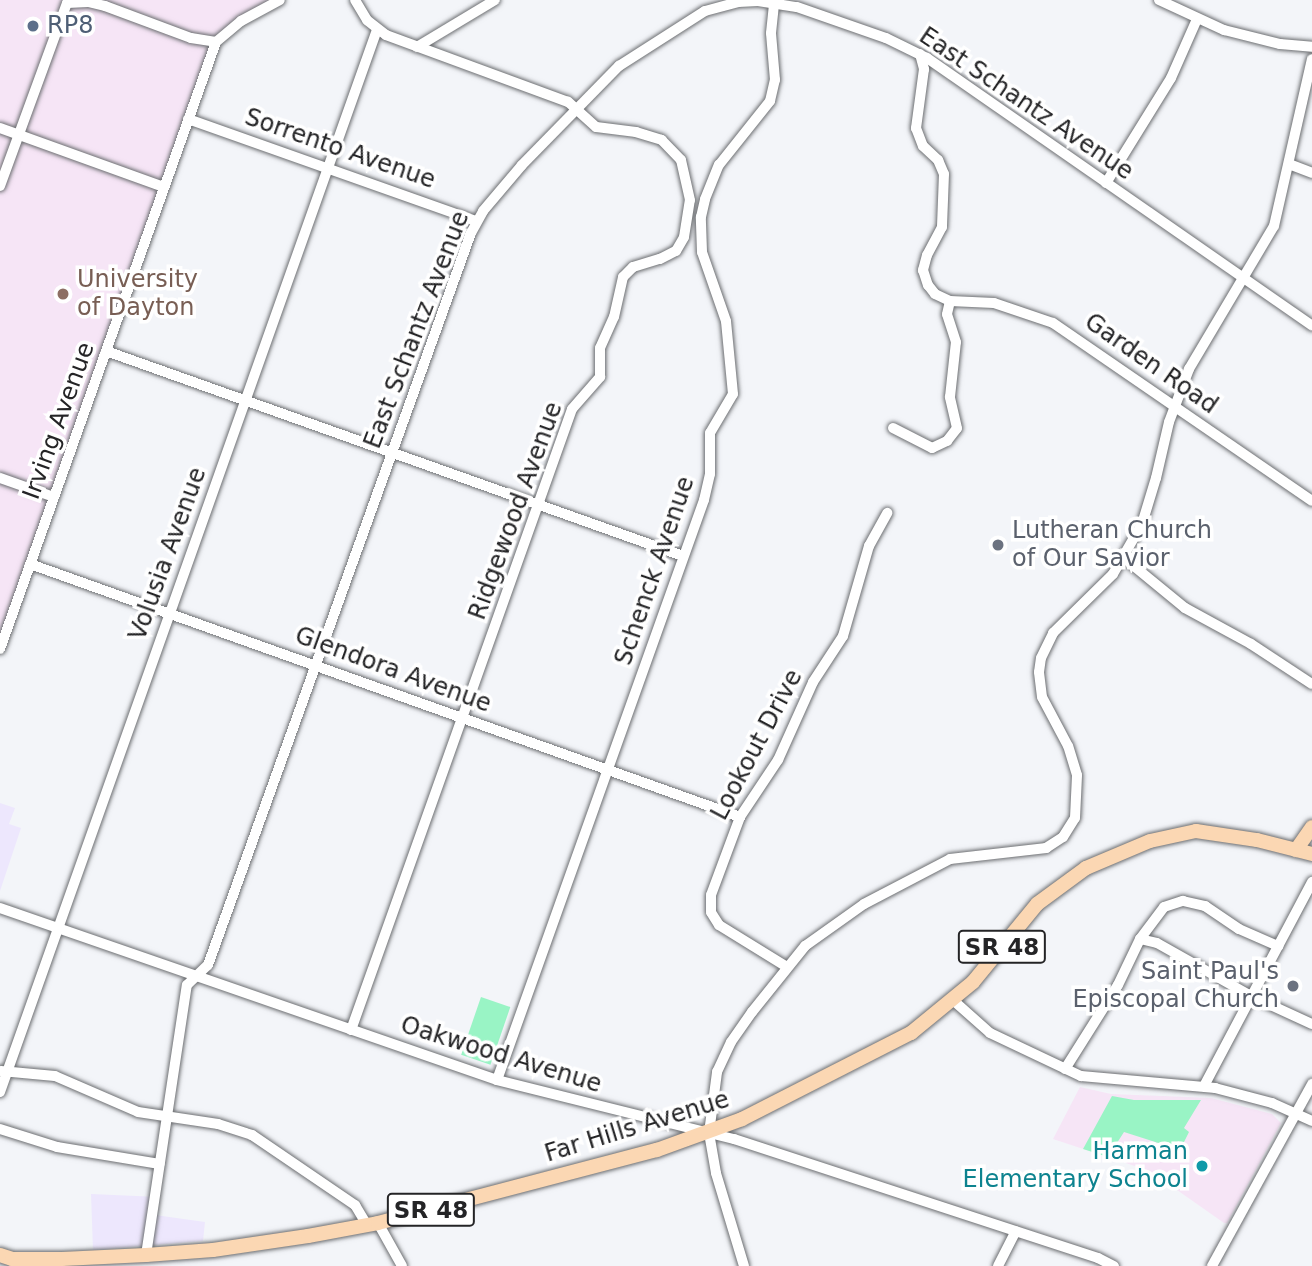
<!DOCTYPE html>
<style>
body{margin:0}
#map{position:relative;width:1312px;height:1266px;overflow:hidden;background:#f3f5f9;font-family:"DejaVu Sans",sans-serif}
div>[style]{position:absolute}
.commercial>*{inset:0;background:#ede7fd}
.education>*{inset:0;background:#f6e5f6}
.green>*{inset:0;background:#99f4c5;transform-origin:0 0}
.roads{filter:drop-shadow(0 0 2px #6c6e71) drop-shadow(0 0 2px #6c6e71)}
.minor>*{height:10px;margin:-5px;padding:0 5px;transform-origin:5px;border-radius:5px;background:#fff}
.major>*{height:14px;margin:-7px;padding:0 7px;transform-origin:7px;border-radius:7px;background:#fbd7b3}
.dots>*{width:19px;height:19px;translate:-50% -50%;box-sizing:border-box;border:4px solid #fff;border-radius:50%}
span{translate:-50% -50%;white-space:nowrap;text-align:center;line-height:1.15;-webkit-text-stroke:7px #fff;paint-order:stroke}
.shield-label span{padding:2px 5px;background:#fff;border:2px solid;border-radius:5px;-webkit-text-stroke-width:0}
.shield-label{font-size:23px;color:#242426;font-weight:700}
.service-label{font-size:24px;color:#4e5e75}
.left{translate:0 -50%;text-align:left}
.street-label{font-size:24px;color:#242426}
.education-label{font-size:24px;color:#785e54}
.worship-label{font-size:24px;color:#5b616d}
.right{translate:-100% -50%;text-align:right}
.culture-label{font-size:24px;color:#0d838f}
</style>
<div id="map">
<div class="commercial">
<div style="clip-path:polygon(0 803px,15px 808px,9px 824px,21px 828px,0 891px)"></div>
<div style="clip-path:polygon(91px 1194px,159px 1197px,155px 1215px,205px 1222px,203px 1241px,93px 1250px)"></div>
</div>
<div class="education">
<div style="clip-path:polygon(0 0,280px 0,222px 34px,0 649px)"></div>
<div style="clip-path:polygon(1080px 1087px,1111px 1094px,1211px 1098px,1272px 1114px,1281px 1123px,1227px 1223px,1224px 1223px,1150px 1171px,1053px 1139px)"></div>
</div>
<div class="green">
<div style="left:481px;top:997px;width:31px;height:61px;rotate:19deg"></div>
<div style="clip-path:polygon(1112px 1096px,1134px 1100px,1201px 1100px,1184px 1128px,1189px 1132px,1183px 1144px,1178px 1141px,1174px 1148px,1124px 1132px,1108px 1157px,1083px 1149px)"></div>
</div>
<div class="roads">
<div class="minor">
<div style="left:1159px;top:0;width:72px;rotate:24.8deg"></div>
<div style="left:1224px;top:30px;width:58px;rotate:14deg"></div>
<div style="left:1280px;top:44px;width:32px;rotate:5deg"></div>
<div style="left:417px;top:47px;width:91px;rotate:-31.1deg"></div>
<div style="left:920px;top:54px;width:16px;rotate:75deg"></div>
<div style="left:924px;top:69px;width:60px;rotate:97.7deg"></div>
<div style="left:916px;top:128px;width:19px;rotate:69deg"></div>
<div style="left:923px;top:146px;width:21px;rotate:43deg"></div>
<div style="left:938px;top:160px;width:15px;rotate:67deg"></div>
<div style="left:944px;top:174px;width:53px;rotate:92.2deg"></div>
<div style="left:942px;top:227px;width:32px;rotate:118deg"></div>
<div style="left:927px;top:255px;width:16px;rotate:105deg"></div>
<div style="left:923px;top:270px;width:16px;rotate:72deg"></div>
<div style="left:928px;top:285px;width:11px;rotate:52deg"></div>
<div style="left:935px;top:294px;width:17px;rotate:25deg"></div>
<div style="left:188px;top:119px;width:306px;rotate:19.5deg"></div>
<div style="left:0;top:128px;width:174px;rotate:19.8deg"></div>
<div style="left:1289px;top:164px;width:25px;rotate:21deg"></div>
<div style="left:1106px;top:183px;width:123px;rotate:-58.2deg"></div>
<div style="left:1171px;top:78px;width:64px;rotate:-66.2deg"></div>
<div style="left:0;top:186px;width:195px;rotate:-69.9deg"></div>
<div style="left:67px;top:3px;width:21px;rotate:-3deg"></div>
<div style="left:88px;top:2px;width:17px;rotate:13deg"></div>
<div style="left:105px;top:6px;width:92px;rotate:20.4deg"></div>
<div style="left:191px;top:38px;width:25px;rotate:9deg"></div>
<div style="left:950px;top:301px;width:44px;rotate:2.6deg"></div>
<div style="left:994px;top:303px;width:62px;rotate:18.7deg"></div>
<div style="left:1053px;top:323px;width:314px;rotate:34.5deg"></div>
<div style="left:106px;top:351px;width:612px;rotate:19.56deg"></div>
<div style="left:893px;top:428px;width:44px;rotate:27.1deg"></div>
<div style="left:932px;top:448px;width:17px;rotate:-25deg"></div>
<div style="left:947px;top:441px;width:16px;rotate:-52deg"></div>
<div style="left:957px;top:428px;width:32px;rotate:-103deg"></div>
<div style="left:950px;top:397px;width:55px;rotate:-83.8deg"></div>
<div style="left:956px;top:342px;width:29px;rotate:-108deg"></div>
<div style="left:947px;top:314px;width:13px;rotate:-77deg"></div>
<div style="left:0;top:478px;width:57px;rotate:19.4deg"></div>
<div style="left:1124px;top:558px;width:79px;rotate:39.3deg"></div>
<div style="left:1185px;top:608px;width:75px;rotate:28.6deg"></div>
<div style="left:1251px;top:644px;width:73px;rotate:33.3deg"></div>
<div style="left:30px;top:564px;width:754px;rotate:19.61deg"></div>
<div style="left:0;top:649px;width:644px;rotate:-70.41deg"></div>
<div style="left:216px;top:42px;width:33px;rotate:-40deg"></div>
<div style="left:241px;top:21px;width:44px;rotate:-28.3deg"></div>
<div style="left:0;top:908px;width:526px;rotate:19.09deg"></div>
<div style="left:497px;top:1080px;width:244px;rotate:14deg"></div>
<div style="left:734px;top:1139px;width:383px;rotate:18.1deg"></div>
<div style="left:1098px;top:1258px;width:18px;rotate:27deg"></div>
<div style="left:1140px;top:939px;width:17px;rotate:13deg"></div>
<div style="left:1157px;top:943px;width:108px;rotate:29.4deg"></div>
<div style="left:1251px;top:996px;width:67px;rotate:24.7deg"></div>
<div style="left:787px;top:967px;width:80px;rotate:-148.3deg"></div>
<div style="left:719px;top:925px;width:15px;rotate:-122deg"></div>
<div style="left:711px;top:912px;width:17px;rotate:-90deg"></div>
<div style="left:711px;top:895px;width:83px;rotate:-69.6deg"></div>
<div style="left:740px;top:817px;width:69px;rotate:-56.3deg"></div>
<div style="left:778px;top:760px;width:85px;rotate:-65.8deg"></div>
<div style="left:813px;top:682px;width:55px;rotate:-56.9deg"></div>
<div style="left:843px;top:636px;width:94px;rotate:-73.9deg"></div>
<div style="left:869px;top:546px;width:38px;rotate:-61deg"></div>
<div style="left:954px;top:1001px;width:48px;rotate:41.6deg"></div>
<div style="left:990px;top:1033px;width:101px;rotate:25.3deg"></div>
<div style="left:1081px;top:1076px;width:135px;rotate:5.1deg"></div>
<div style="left:1215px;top:1088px;width:59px;rotate:14.7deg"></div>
<div style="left:1272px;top:1103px;width:44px;rotate:24.2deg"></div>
<div style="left:351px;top:1030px;width:659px;rotate:-70.41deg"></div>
<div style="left:572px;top:409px;width:43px;rotate:-48.8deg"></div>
<div style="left:600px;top:377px;width:29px;rotate:-90deg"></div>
<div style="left:600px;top:348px;width:34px;rotate:-66deg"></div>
<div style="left:614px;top:317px;width:41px;rotate:-77.3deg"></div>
<div style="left:623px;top:277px;width:14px;rotate:-45deg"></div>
<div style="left:633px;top:267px;width:28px;rotate:-17deg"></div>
<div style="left:660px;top:259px;width:18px;rotate:-27deg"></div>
<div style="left:676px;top:251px;width:16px;rotate:-60deg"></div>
<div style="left:684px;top:237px;width:37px;rotate:-81deg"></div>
<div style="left:690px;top:200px;width:41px;rotate:-102.7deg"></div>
<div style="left:681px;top:160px;width:28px;rotate:-134deg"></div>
<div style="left:662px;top:140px;width:27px;rotate:-163deg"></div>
<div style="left:636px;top:132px;width:40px;rotate:-172.9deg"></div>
<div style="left:596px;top:127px;width:38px;rotate:-138deg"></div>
<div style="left:568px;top:102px;width:194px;rotate:-159.8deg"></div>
<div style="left:386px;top:35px;width:24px;rotate:-142deg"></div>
<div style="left:367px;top:20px;width:23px;rotate:-121deg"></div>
<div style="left:1065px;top:1069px;width:99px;rotate:-57.8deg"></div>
<div style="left:1118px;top:985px;width:51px;rotate:-64.4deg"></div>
<div style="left:1140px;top:939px;width:40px;rotate:-53deg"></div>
<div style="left:1164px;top:907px;width:20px;rotate:-18deg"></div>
<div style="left:1183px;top:901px;width:23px;rotate:13deg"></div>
<div style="left:1205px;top:906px;width:41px;rotate:34.1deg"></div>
<div style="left:1239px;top:929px;width:43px;rotate:23.6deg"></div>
<div style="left:1px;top:1071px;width:54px;rotate:5.3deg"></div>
<div style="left:55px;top:1076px;width:90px;rotate:23.4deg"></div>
<div style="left:138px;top:1112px;width:81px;rotate:8.5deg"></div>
<div style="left:218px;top:1124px;width:36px;rotate:18deg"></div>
<div style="left:252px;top:1135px;width:125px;rotate:34.2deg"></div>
<div style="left:355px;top:1205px;width:23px;rotate:59deg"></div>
<div style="left:497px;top:1080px;width:616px;rotate:-70.36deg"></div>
<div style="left:704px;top:500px;width:27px;rotate:-77deg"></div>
<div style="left:710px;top:474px;width:41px;rotate:-90deg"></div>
<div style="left:710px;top:433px;width:45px;rotate:-59.5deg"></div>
<div style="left:733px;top:394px;width:73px;rotate:-95.5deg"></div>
<div style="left:726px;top:321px;width:73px;rotate:-109.2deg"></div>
<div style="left:702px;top:252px;width:35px;rotate:-92deg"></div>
<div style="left:701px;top:217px;width:18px;rotate:-77deg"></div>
<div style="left:705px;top:199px;width:37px;rotate:-68deg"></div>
<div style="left:719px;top:165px;width:82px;rotate:-51.4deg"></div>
<div style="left:770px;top:101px;width:22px;rotate:-77deg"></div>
<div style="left:775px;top:80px;width:47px;rotate:-94.9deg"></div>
<div style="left:771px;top:33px;width:31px;rotate:-84deg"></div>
<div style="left:1204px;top:1086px;width:231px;rotate:-62.1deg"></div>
<div style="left:0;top:1092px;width:1127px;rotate:-70.46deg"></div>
<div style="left:0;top:1129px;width:60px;rotate:17.5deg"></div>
<div style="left:57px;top:1147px;width:104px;rotate:9.4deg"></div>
<div style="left:378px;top:1223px;width:49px;rotate:60.8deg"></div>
<div style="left:146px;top:1255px;width:273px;rotate:-81.4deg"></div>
<div style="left:187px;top:985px;width:29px;rotate:-44deg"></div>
<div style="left:208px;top:965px;width:778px;rotate:-70.24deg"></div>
<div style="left:471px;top:233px;width:25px;rotate:-61deg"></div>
<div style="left:483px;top:211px;width:60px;rotate:-49.7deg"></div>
<div style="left:522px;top:165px;width:139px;rotate:-45.6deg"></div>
<div style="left:619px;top:66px;width:102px;rotate:-32.6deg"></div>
<div style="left:705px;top:11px;width:34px;rotate:-15deg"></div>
<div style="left:738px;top:2px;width:20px;rotate:-3deg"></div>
<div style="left:758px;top:1px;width:39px;rotate:9deg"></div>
<div style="left:797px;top:7px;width:94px;rotate:19.2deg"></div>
<div style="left:886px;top:38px;width:46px;rotate:26deg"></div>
<div style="left:927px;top:58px;width:469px;rotate:34.8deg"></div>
<div style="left:744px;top:1266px;width:97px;rotate:-106.8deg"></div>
<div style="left:716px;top:1173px;width:41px;rotate:-99.9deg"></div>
<div style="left:709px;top:1133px;width:62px;rotate:-82.5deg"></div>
<div style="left:717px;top:1072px;width:33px;rotate:-65deg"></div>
<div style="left:731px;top:1042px;width:37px;rotate:-55deg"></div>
<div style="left:752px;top:1012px;width:85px;rotate:-51.2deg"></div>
<div style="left:805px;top:946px;width:72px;rotate:-35.4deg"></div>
<div style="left:864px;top:904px;width:97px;rotate:-27.6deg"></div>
<div style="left:950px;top:859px;width:97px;rotate:-6.5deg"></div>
<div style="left:1046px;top:848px;width:20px;rotate:-33deg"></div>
<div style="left:1063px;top:837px;width:22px;rotate:-58deg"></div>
<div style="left:1075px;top:818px;width:43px;rotate:-87.3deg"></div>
<div style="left:1077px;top:775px;width:30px;rotate:-107deg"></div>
<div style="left:1068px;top:746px;width:55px;rotate:-118deg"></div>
<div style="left:1042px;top:697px;width:25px;rotate:-97deg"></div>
<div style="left:1039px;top:672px;width:14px;rotate:-82deg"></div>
<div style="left:1041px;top:658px;width:28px;rotate:-64deg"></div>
<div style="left:1053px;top:633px;width:84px;rotate:-44.5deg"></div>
<div style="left:1113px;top:574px;width:58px;rotate:-59.9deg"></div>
<div style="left:1142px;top:524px;width:48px;rotate:-73.1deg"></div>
<div style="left:1156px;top:478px;width:57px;rotate:-76.9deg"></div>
<div style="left:1169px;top:422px;width:57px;rotate:-69.3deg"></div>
<div style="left:1189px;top:369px;width:166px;rotate:-59.3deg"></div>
<div style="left:1274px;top:226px;width:171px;rotate:-77.2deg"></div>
<div style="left:998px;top:1266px;width:39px;rotate:-63deg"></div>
<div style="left:1212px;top:1266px;width:208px;rotate:-61.2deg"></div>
</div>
<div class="major">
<div style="left:1296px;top:850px;width:28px;rotate:-55deg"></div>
<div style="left:0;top:1255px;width:13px;rotate:18deg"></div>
<div style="left:12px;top:1259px;width:50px"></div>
<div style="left:62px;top:1259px;width:84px;rotate:-2.7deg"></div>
<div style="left:146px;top:1255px;width:67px;rotate:-4.3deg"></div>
<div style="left:213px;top:1250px;width:96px;rotate:-8.4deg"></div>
<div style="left:308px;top:1236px;width:71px;rotate:-10.5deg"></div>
<div style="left:378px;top:1223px;width:288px;rotate:-14.7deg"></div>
<div style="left:657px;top:1150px;width:90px;rotate:-20deg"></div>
<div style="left:742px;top:1119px;width:190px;rotate:-27deg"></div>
<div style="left:911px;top:1033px;width:80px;rotate:-39.4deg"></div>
<div style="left:973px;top:982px;width:101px;rotate:-50.6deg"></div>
<div style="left:1037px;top:904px;width:61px;rotate:-36.3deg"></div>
<div style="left:1086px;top:868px;width:69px;rotate:-22.9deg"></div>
<div style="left:1150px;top:841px;width:47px;rotate:-12.3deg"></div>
<div style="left:1196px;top:831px;width:62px;rotate:8.4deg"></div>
<div style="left:1257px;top:840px;width:57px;rotate:14.3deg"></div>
</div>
</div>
<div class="dots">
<div style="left:33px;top:26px;background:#5c6f8a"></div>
<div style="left:63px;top:294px;background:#8d6e63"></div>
<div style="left:998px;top:545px;background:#6b7280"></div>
<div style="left:1293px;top:986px;background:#6b7280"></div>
<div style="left:1202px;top:1166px;background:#0f9aa8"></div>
</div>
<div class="shield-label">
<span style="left:1002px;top:947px">SR 48</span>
<span style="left:431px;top:1210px">SR 48</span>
</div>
<div class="service-label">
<span class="left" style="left:47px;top:26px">RP8</span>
</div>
<div class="street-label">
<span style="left:1026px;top:104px;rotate:34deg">East Schantz Avenue</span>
<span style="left:340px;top:149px;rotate:19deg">Sorrento Avenue</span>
<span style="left:417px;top:330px;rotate:-69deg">East Schantz Avenue</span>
<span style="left:1151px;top:364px;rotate:35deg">Garden Road</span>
<span style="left:59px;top:421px;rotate:-70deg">Irving Avenue</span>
<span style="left:516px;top:511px;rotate:-70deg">Ridgewood Avenue</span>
<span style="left:168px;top:554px;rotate:-70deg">Volusia Avenue</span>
<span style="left:655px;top:571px;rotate:-71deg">Schenck Avenue</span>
<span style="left:393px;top:670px;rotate:20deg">Glendora Avenue</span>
<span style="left:757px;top:745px;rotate:-62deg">Lookout Drive</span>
<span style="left:501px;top:1055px;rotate:17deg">Oakwood Avenue</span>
<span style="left:637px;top:1127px;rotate:-17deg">Far Hills Avenue</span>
</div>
<div class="education-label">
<span class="left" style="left:77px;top:294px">University<br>of Dayton</span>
</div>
<div class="worship-label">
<span class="left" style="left:1012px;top:545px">Lutheran Church<br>of Our Savior</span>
<span class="right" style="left:1279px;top:986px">Saint Paul's<br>Episcopal Church</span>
</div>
<div class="culture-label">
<span class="right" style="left:1188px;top:1166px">Harman<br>Elementary School</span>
</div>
</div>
